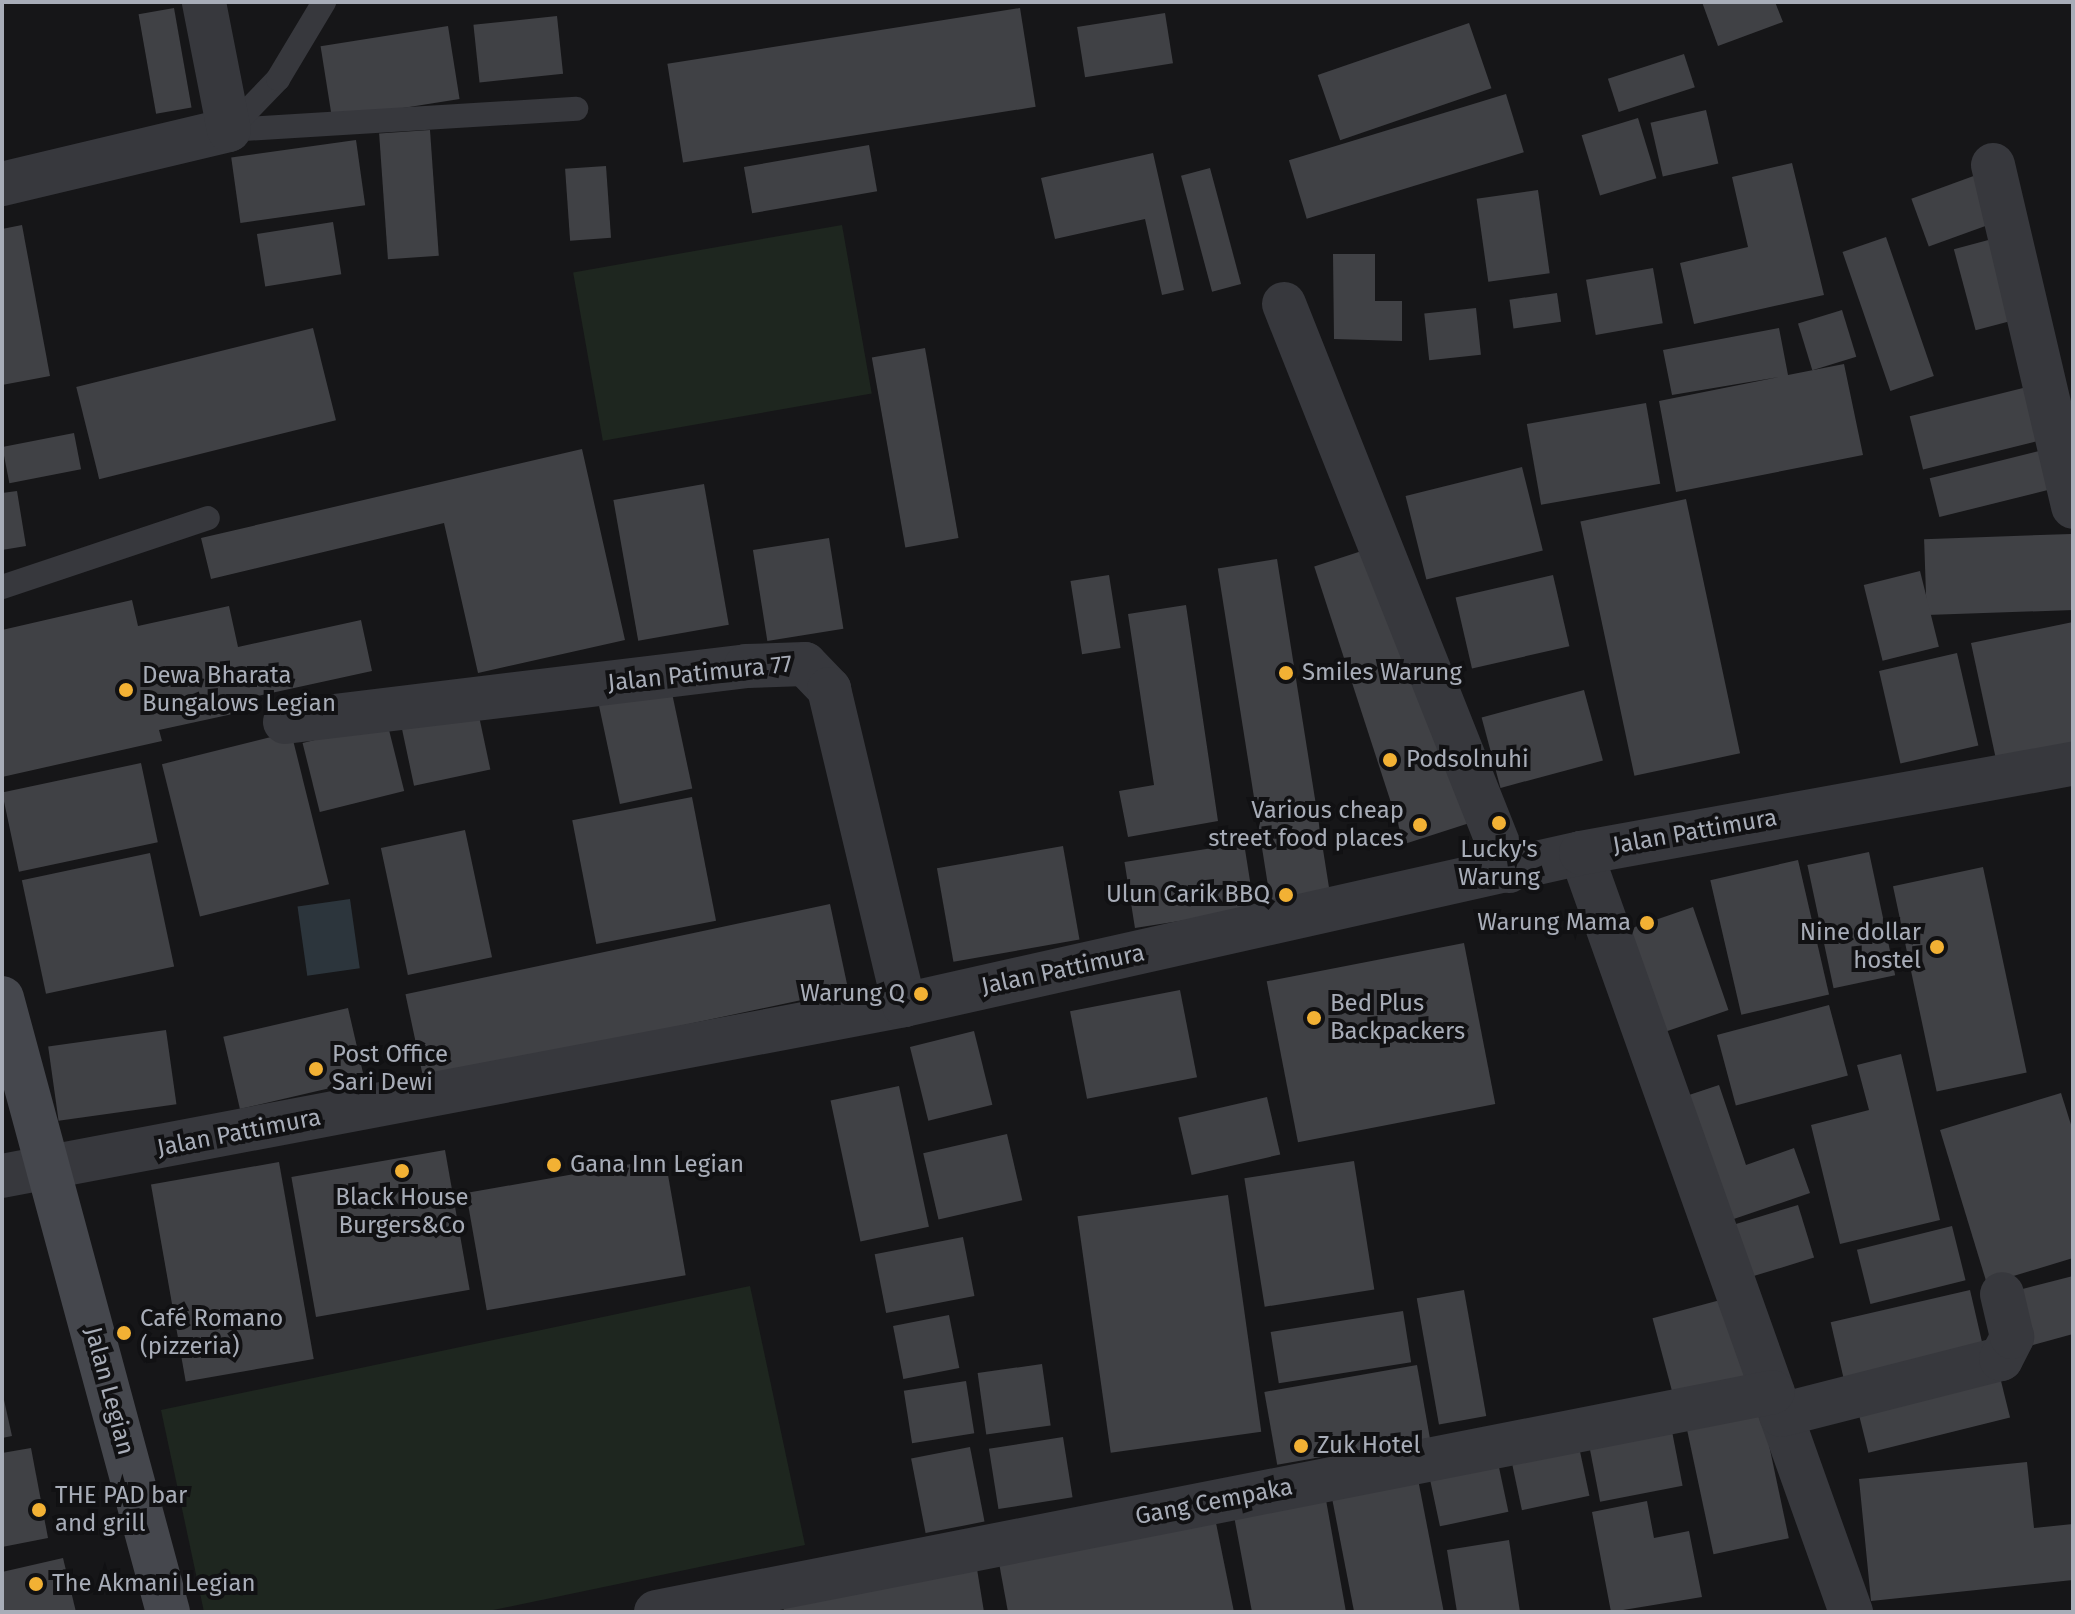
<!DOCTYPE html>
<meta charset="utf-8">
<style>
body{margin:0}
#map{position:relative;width:2075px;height:1614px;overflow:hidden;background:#161618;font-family:"Fira Sans",sans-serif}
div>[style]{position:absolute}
.green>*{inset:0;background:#1e261f;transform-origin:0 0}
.water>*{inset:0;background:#2c353c;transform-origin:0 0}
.building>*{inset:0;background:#404145;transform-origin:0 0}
.lane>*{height:24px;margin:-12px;padding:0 12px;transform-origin:12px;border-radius:12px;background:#37383d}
.street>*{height:44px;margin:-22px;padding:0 22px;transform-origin:22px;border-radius:22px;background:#37383d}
.secondary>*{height:44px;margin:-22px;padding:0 22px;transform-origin:22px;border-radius:22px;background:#45474d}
.dots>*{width:22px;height:22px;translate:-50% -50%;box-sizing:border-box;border:4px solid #111113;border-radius:50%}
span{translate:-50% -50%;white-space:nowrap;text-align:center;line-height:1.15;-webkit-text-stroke:8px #111113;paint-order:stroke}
.poi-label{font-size:24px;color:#a8adb8}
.left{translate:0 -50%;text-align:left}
.right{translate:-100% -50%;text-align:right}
.street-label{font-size:24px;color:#a8adb8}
.frame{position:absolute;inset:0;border:4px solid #a8adb8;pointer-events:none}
</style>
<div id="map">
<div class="green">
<div style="left:842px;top:225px;width:171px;height:273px;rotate:80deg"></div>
<div style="clip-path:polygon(750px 1286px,805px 1545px,484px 1612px,204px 1612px,161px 1410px)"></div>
</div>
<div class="water">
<div style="left:350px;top:899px;width:70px;height:53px;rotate:82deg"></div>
</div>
<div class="building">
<div style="clip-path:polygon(1702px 2px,1775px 2px,1783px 22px,1718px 46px)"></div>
<div style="left:174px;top:8px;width:101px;height:36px;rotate:80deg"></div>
<div style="left:1020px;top:8px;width:100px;height:357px;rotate:81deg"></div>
<div style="left:1165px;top:13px;width:51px;height:89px;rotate:81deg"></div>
<div style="left:557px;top:16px;width:58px;height:84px;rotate:84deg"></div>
<div style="left:1469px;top:23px;width:69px;height:160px;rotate:71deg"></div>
<div style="left:448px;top:26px;width:74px;height:129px;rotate:81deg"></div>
<div style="left:1684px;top:54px;width:35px;height:80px;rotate:72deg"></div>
<div style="left:1506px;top:94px;width:61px;height:227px;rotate:73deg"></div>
<div style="left:1706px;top:110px;width:55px;height:57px;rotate:77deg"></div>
<div style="left:1638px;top:118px;width:63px;height:59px;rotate:73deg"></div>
<div style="left:430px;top:130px;width:126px;height:51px;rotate:86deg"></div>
<div style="left:356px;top:140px;width:66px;height:126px;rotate:82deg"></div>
<div style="left:869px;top:145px;width:47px;height:127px;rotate:80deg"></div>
<div style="clip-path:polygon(1153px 153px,1184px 290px,1162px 295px,1145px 219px,1055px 239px,1041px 178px)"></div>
<div style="clip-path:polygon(1792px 163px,1824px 295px,1694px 324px,1680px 263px,1748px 247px,1732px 177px)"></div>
<div style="left:606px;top:166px;width:72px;height:41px;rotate:86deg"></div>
<div style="left:1210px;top:168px;width:120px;height:30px;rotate:75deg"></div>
<div style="left:1979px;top:174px;width:51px;height:72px;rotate:70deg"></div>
<div style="left:1538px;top:190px;width:84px;height:62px;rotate:82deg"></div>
<div style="left:333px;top:222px;width:53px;height:77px;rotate:81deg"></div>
<div style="clip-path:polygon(22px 225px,50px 376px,2px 385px,2px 229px)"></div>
<div style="left:2007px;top:235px;width:84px;height:55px;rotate:75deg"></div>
<div style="left:1886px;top:237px;width:147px;height:46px;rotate:71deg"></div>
<div style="clip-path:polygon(1333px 254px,1375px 254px,1375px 301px,1402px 301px,1402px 341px,1334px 339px)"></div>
<div style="left:1653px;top:268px;width:56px;height:68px;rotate:80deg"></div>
<div style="left:1557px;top:293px;width:29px;height:48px;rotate:82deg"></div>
<div style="left:1476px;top:308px;width:47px;height:52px;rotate:84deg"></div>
<div style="left:1842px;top:310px;width:49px;height:46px;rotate:73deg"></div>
<div style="left:313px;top:328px;width:95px;height:244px;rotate:76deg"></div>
<div style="clip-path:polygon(1779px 328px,1788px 375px,1844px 364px,1863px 455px,1676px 492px,1659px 401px,1779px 377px,1672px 395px,1663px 350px)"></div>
<div style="left:925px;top:348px;width:193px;height:54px;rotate:80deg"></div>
<div style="left:2031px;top:386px;width:55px;height:125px;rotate:76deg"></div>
<div style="left:1646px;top:403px;width:82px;height:121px;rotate:80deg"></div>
<div style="left:74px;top:433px;width:37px;height:73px;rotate:79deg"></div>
<div style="left:2051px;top:448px;width:40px;height:125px;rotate:76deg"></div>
<div style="clip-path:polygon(582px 449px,625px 640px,478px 673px,444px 523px,211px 579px,201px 538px)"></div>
<div style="left:1522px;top:467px;width:86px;height:120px;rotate:76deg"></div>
<div style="left:704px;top:484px;width:143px;height:92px;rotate:80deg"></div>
<div style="clip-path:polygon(17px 491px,26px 546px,2px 550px,2px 493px)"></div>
<div style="left:1686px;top:499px;width:260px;height:108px;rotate:78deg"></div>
<div style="left:2071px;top:534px;width:76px;height:147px;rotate:88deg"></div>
<div style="left:829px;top:538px;width:92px;height:77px;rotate:81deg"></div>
<div style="left:1377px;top:546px;width:292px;height:66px;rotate:72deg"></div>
<div style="left:1277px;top:559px;width:350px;height:60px;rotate:81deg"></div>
<div style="left:1920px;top:571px;width:78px;height:58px;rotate:76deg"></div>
<div style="left:1109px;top:575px;width:74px;height:39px;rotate:81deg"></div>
<div style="left:1553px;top:575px;width:73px;height:100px;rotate:77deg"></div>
<div style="clip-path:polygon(132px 600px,138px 626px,229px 606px,238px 647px,361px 620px,372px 671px,248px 698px,251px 710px,159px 730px,162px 741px,2px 777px,2px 630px)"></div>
<div style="clip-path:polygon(1186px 605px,1218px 821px,1128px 837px,1119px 791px,1154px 785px,1128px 614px)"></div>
<div style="clip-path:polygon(2073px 622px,2073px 748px,1997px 764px,1971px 643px)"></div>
<div style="left:1957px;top:653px;width:95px;height:80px;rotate:77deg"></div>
<div style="left:669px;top:679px;width:112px;height:74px;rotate:78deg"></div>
<div style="left:1584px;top:690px;width:73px;height:106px;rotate:75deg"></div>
<div style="left:476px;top:702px;width:69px;height:78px;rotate:78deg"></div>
<div style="left:387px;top:722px;width:71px;height:87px;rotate:76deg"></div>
<div style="left:291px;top:732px;width:157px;height:133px;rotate:76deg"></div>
<div style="left:141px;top:763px;width:81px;height:142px;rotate:78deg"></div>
<div style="left:692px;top:797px;width:126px;height:122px;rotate:79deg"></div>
<div style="left:465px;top:830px;width:130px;height:86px;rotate:78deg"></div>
<div style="left:1244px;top:843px;width:67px;height:121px;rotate:81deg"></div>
<div style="left:1063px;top:846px;width:95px;height:128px;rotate:80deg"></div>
<div style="left:1869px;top:852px;width:126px;height:63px;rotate:78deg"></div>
<div style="left:150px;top:853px;width:116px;height:131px;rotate:78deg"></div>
<div style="left:1798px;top:860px;width:138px;height:90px;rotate:77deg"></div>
<div style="left:1983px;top:867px;width:210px;height:92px;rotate:78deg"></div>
<div style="left:830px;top:904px;width:88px;height:434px;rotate:78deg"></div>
<div style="left:1693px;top:907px;width:109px;height:73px;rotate:71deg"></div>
<div style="left:1464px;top:943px;width:164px;height:201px;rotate:79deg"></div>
<div style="left:1180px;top:990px;width:89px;height:112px;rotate:79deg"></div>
<div style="left:1829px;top:1005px;width:73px;height:116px;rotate:75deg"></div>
<div style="left:348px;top:1008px;width:74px;height:128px;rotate:77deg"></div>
<div style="left:166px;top:1030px;width:75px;height:119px;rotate:82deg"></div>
<div style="left:974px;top:1031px;width:76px;height:66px;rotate:76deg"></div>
<div style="clip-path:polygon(1901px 1054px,1940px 1220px,1840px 1244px,1811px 1125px,1869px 1110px,1857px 1065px)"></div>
<div style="clip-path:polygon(1719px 1085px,1746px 1165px,1794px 1148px,1810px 1193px,1722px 1223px,1680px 1098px)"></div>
<div style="left:899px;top:1086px;width:144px;height:70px;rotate:78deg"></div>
<div style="clip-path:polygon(2061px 1093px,2073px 1131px,2073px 1258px,1987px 1284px,1940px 1130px)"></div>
<div style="left:1267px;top:1097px;width:59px;height:91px;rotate:77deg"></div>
<div style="left:1007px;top:1134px;width:68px;height:86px;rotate:77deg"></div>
<div style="left:445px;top:1150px;width:142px;height:156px;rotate:80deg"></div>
<div style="left:665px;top:1158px;width:119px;height:202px;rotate:80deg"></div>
<div style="left:1354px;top:1161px;width:130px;height:111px;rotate:81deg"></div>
<div style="left:279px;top:1162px;width:200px;height:130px;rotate:80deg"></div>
<div style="left:1228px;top:1195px;width:239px;height:152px;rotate:82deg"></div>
<div style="left:1798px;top:1205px;width:55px;height:70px;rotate:73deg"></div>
<div style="left:1952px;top:1226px;width:56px;height:98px;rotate:76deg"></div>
<div style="left:963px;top:1237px;width:60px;height:90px;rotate:79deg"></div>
<div style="clip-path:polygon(2073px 1276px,2073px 1334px,2026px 1347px,2011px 1292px)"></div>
<div style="left:1464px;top:1290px;width:128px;height:48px;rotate:80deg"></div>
<div style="left:1970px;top:1290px;width:65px;height:143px;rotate:77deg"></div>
<div style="left:1724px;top:1299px;width:81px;height:74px;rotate:75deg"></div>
<div style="left:1403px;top:1311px;width:52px;height:134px;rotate:81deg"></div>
<div style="left:949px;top:1315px;width:54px;height:57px;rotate:79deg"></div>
<div style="left:1042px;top:1364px;width:62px;height:65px;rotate:82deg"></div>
<div style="left:1417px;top:1365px;width:74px;height:155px;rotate:80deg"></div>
<div style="left:1997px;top:1365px;width:54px;height:146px;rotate:76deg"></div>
<div style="left:966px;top:1381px;width:53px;height:63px;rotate:81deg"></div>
<div style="clip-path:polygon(2px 1391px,12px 1436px,2px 1438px)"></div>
<div style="left:1762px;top:1412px;width:129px;height:77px;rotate:78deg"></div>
<div style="left:1670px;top:1421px;width:66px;height:84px;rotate:79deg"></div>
<div style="left:1063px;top:1437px;width:61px;height:75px;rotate:81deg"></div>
<div style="left:1578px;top:1442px;width:55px;height:69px;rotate:78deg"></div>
<div style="left:970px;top:1447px;width:76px;height:60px;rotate:79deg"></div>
<div style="clip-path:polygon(31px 1448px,48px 1538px,2px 1547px,2px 1453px)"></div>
<div style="left:1497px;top:1458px;width:55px;height:70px;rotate:78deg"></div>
<div style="clip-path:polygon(2027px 1462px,2034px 1528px,2073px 1524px,2073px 1580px,1871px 1601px,1859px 1479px)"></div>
<div style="left:1416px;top:1469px;width:146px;height:88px;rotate:79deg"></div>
<div style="clip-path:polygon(1326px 1500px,1346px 1612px,1252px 1612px,1234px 1516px)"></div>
<div style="clip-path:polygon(1647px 1501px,1654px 1538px,1689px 1531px,1702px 1597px,1611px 1612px,1592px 1512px)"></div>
<div style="clip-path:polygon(1216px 1523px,1234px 1612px,1008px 1612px,999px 1563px)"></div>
<div style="clip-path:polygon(1509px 1540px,1520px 1612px,1457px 1612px,1447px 1550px)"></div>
<div style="clip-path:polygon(63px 1558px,76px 1612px,2px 1612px,2px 1572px)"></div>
<div style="clip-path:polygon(977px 1569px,984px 1612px,784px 1612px,783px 1604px)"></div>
</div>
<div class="lane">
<div style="left:229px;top:130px;width:348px;rotate:-3.5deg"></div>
<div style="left:229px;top:130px;width:71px;rotate:-46.1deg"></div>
<div style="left:278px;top:79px;width:90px;rotate:-59.1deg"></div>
<div style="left:2px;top:587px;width:217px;rotate:-18.5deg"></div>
</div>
<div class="street">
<div style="left:1993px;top:165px;width:351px;rotate:76.8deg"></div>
<div style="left:2px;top:184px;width:233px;rotate:-13.4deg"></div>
<div style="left:229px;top:130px;width:130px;rotate:-101.1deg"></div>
<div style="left:1284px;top:304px;width:610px;rotate:68.36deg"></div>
<div style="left:285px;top:722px;width:464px;rotate:-6.9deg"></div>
<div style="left:746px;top:666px;width:59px;rotate:-1.9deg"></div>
<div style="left:805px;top:664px;width:35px;rotate:46deg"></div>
<div style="left:829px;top:689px;width:325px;rotate:76.6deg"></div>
<div style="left:1581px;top:853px;width:806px;rotate:70.42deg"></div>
<div style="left:2px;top:1176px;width:918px;rotate:-10.73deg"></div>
<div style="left:904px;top:1005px;width:694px;rotate:-12.65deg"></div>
<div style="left:1581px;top:853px;width:500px;rotate:-10.3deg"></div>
<div style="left:1781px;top:1415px;width:227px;rotate:-14.3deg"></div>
<div style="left:2001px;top:1359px;width:25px;rotate:-63deg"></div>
<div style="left:2012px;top:1337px;width:44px;rotate:-103.1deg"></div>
<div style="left:656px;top:1612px;width:1138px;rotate:-11.14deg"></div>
</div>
<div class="secondary">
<div style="left:2px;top:998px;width:636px;rotate:74.87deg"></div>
</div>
<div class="dots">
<div style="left:1286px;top:673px;background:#f2b134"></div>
<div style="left:126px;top:690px;background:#f2b134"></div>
<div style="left:1390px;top:760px;background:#f2b134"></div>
<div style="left:1499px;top:823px;background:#f2b134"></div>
<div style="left:1420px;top:825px;background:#f2b134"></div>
<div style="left:1286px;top:895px;background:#f2b134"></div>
<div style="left:1647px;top:923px;background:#f2b134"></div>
<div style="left:1937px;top:947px;background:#f2b134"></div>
<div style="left:921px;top:994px;background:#f2b134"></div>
<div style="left:1314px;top:1018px;background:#f2b134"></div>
<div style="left:316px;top:1069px;background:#f2b134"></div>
<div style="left:554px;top:1165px;background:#f2b134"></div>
<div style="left:402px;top:1171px;background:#f2b134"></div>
<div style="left:124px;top:1333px;background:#f2b134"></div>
<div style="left:1301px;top:1446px;background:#f2b134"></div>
<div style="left:39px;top:1510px;background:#f2b134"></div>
<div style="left:36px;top:1584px;background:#f2b134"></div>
</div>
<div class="poi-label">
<span class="left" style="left:1302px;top:673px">Smiles Warung</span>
<span class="left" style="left:142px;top:690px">Dewa Bharata<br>Bungalows Legian</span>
<span class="left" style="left:1406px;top:760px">Podsolnuhi</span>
<span class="right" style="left:1404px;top:825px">Various cheap<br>street food places</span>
<span style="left:1499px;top:864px">Lucky's<br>Warung</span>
<span class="right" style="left:1270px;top:895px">Ulun Carik BBQ</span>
<span class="right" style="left:1631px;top:923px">Warung Mama</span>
<span class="right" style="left:1921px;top:947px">Nine dollar<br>hostel</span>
<span class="right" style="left:905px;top:994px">Warung Q</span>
<span class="left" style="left:1330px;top:1018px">Bed Plus<br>Backpackers</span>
<span class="left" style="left:332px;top:1069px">Post Office<br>Sari Dewi</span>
<span class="left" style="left:570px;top:1165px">Gana Inn Legian</span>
<span style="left:402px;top:1212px">Black House<br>Burgers&amp;Co</span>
<span class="left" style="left:140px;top:1333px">Café Romano<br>(pizzeria)</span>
<span class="left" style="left:1317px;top:1446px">Zuk Hotel</span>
<span class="left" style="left:55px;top:1510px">THE PAD bar<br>and grill</span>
<span class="left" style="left:52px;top:1584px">The Akmani Legian</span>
</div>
<div class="street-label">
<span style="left:700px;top:674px;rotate:-6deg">Jalan Patimura 77</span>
<span style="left:1695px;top:832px;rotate:-10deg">Jalan Pattimura</span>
<span style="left:1063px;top:970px;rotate:-12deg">Jalan Pattimura</span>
<span style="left:239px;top:1133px;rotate:-11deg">Jalan Pattimura</span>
<span style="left:109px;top:1391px;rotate:75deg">Jalan Legian</span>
<span style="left:1214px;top:1502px;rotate:-11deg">Gang Cempaka</span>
</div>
<div class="frame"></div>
</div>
